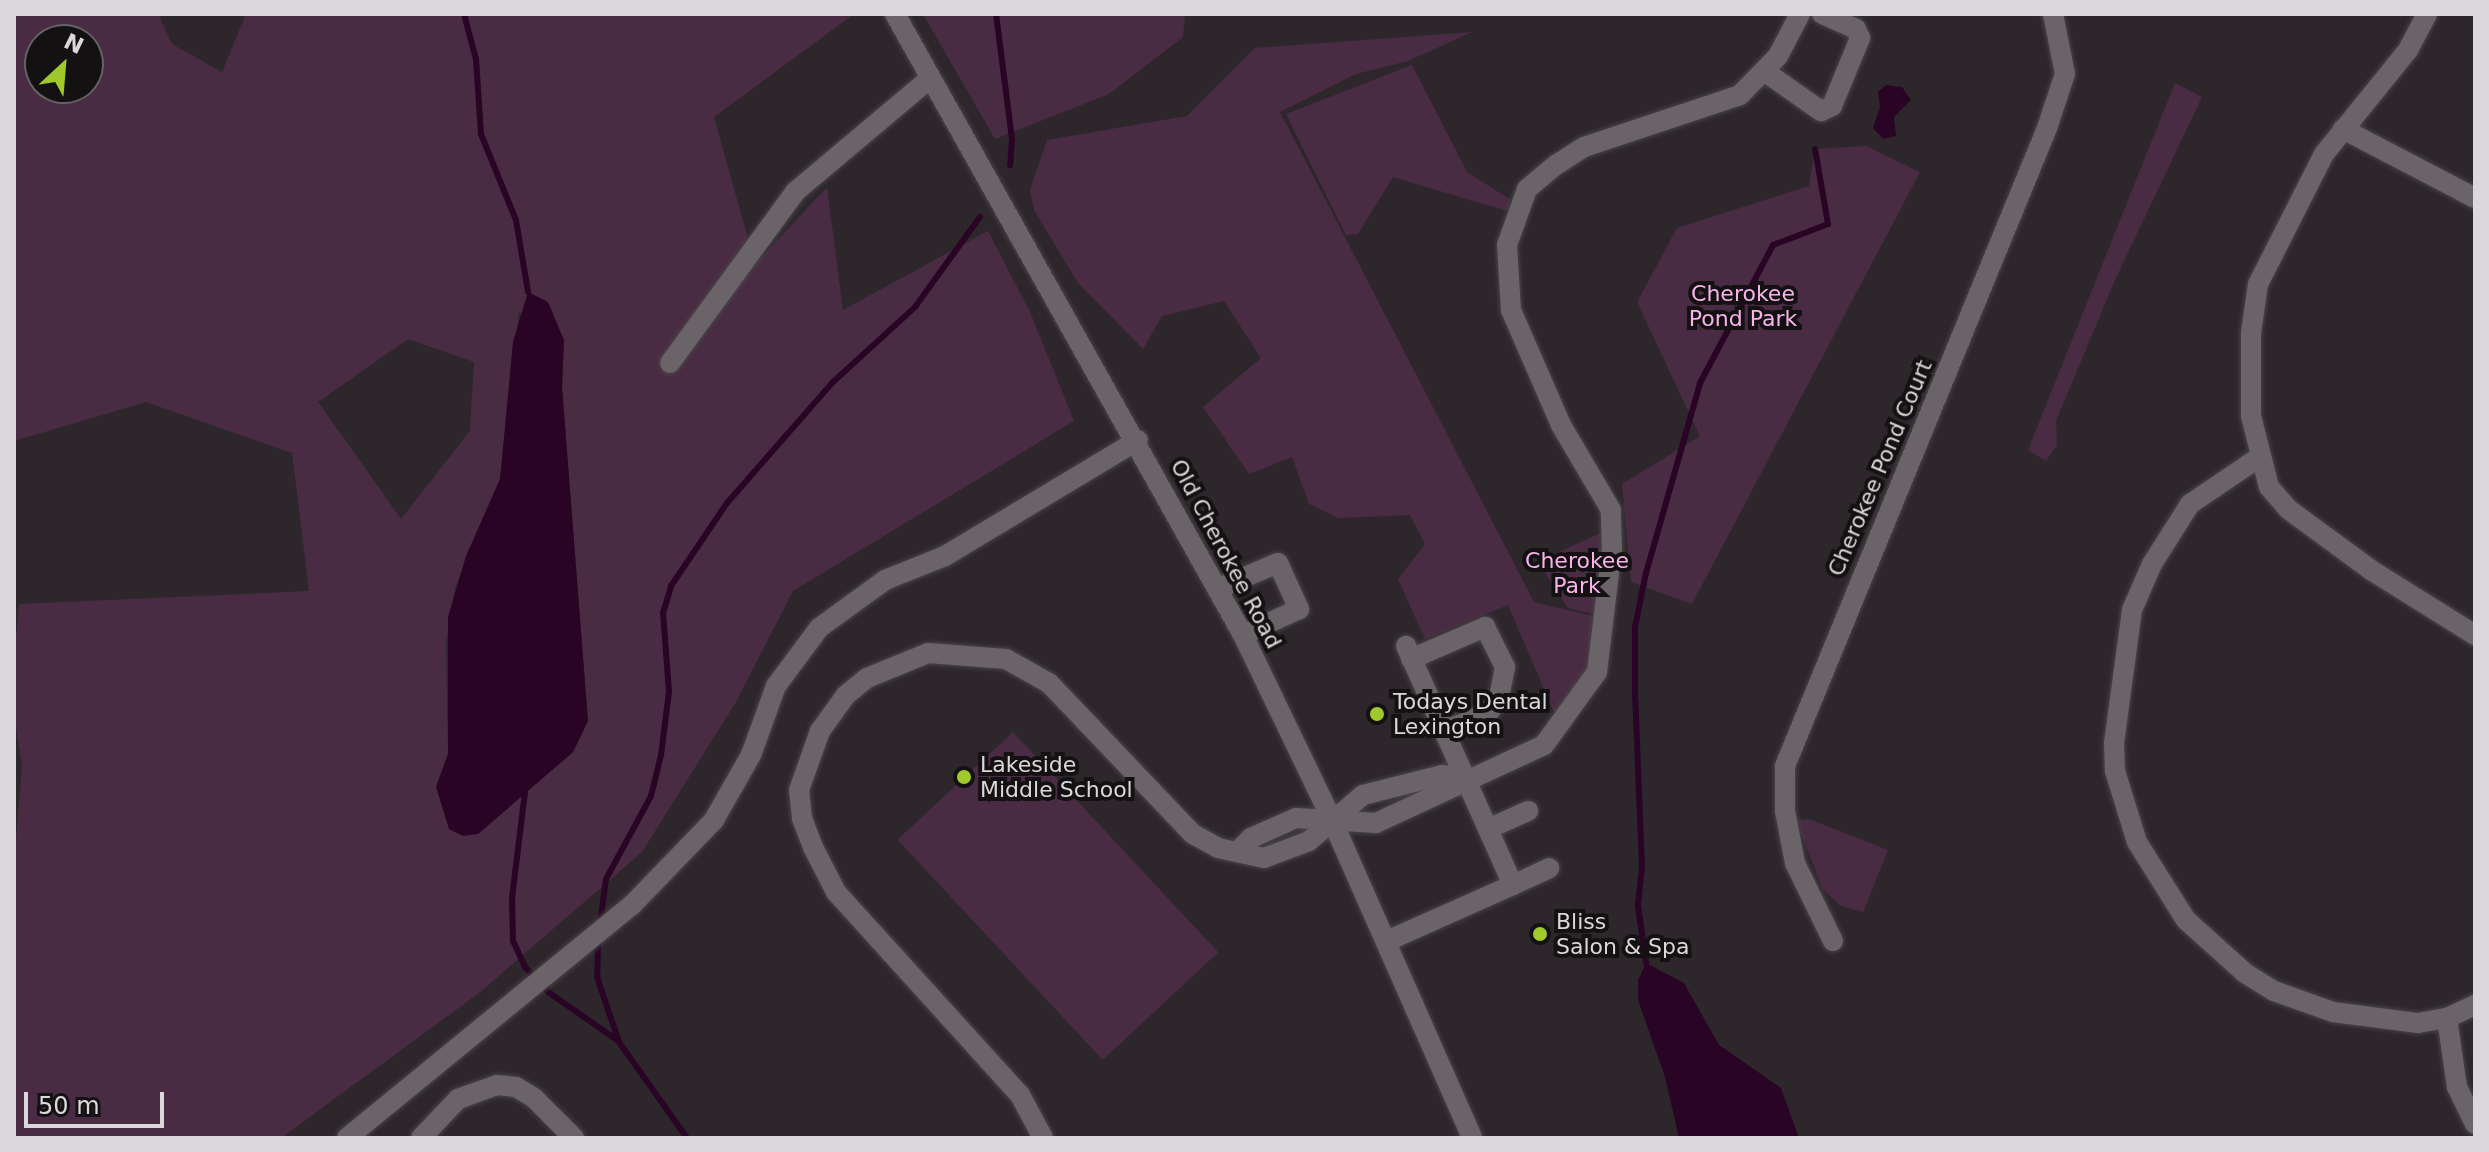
<!DOCTYPE html>
<style>
body{margin:0}
#map{position:relative;width:2489px;height:1152px;overflow:hidden;background:#2d272c;font-family:"DejaVu Sans",sans-serif}
div>[style]{position:absolute}
.green>*{inset:0;background:#4a2b44;transform-origin:0 0}
.water>*{inset:0;background:#290424}
.stream>*{height:6px;margin:-3px;padding:0 3px;transform-origin:3px;border-radius:3px;background:#290424}
.roads{filter:drop-shadow(0 0 2px #484448) drop-shadow(0 0 2px #484448)}
.minor>*{height:20px;margin:-10px;padding:0 10px;transform-origin:10px;border-radius:10px;background:#6a6469}
.dots>*{width:22px;height:22px;translate:-50% -50%;box-sizing:border-box;border:4px solid #141113;border-radius:50%}
span{translate:-50% -50%;white-space:nowrap;text-align:center;line-height:1.15;-webkit-text-stroke:8px #141113;paint-order:stroke}
.park-label{font-size:22px;color:#f9b3eb}
.street-label{font-size:22px;color:#dbd8db}
.poi-label{font-size:22px;color:#dbd8db}
.left{translate:0 -50%;text-align:left}
.frame{position:absolute;inset:0;border:16px solid #dbd8db;pointer-events:none}
.north{position:absolute;left:24px;top:24px;width:80px;height:80px;box-sizing:border-box;background:#141113;border:2px solid #646163;border-radius:50%;rotate:26deg;font-size:22px;font-weight:700;line-height:32px;text-align:center;color:#dbd8db}
.north::after{content:'';display:block;margin:auto;width:28px;height:36px;background:#a0c92b;clip-path:polygon(50% 0,100% 100%,50% 72%,0 100%)}
.scale{position:absolute;left:24px;top:1092px;width:140px;height:36px;box-sizing:border-box;border:4px solid #dbd8db;border-top:0;padding-left:10px;font-size:24px;line-height:28px;white-space:nowrap;color:#dbd8db;-webkit-text-stroke:6px #141113;paint-order:stroke}
</style>
<div id="map">
<div class="green">
<div style="clip-path:polygon(evenodd,14px 14px,158px 14px,172px 44px,222px 72px,246px 14px,854px 14px,714px 117px,755px 264px,827px 187px,843px 310px,988px 231px,1030px 312px,1074px 421px,793px 591px,736px 702px,642px 852px,479px 993px,281px 1138px,14px 1138px,14px 864px,22px 766px,14px 715px,14px 659px,19px 604px,309px 591px,292px 453px,146px 402px,14px 441px,14px 14px,40px 40px,88px 40px,88px 88px,40px 88px,40px 40px,14px 14px,519px 312px,564px 340px,562px 387px,588px 721px,573px 752px,478px 834px,436px 787px,448px 754px,446px 641px,455px 588px,500px 479px,519px 312px,14px 14px,408px 339px,474px 362px,470px 431px,401px 519px,318px 402px,408px 339px)"></div>
<div style="clip-path:polygon(923px 14px,1185px 14px,1183px 37px,1109px 94px,995px 139px)"></div>
<div style="clip-path:polygon(1472px 32px,1408px 61px,1356px 74px,1280px 112px,1534px 602px,1605px 619px,1597px 672px,1559px 724px,1508px 605px,1425px 639px,1398px 579px,1425px 544px,1410px 515px,1338px 518px,1309px 504px,1292px 457px,1249px 474px,1203px 407px,1261px 358px,1224px 301px,1162px 316px,1143px 349px,1078px 283px,1034px 210px,1030px 190px,1047px 140px,1187px 116px,1255px 48px)"></div>
<div style="clip-path:polygon(1412px 65px,1467px 172px,1511px 200px,1507px 211px,1393px 177px,1358px 234px,1346px 235px,1286px 114px)"></div>
<div style="clip-path:polygon(2175px 83px,2202px 97px,2115px 280px,2056px 421px,2057px 445px,2046px 461px,2028px 450px)"></div>
<div style="clip-path:polygon(1866px 146px,1920px 172px,1692px 604px,1631px 582px,1622px 484px,1700px 436px,1637px 302px,1677px 228px,1809px 186px,1815px 149px)"></div>
<div style="clip-path:polygon(1602px 532px,1604px 540px,1602px 616px,1568px 608px,1538px 562px)"></div>
<div style="left:1013px;top:732px;width:301px;height:158px;rotate:47deg"></div>
<div style="clip-path:polygon(1809px 819px,1888px 850px,1863px 912px,1841px 906px,1823px 890px,1796px 820px)"></div>
</div>
<div class="water">
<div style="clip-path:polygon(1886px 85px,1902px 87px,1911px 100px,1894px 117px,1896px 136px,1883px 139px,1873px 128px,1880px 107px,1878px 92px)"></div>
<div style="clip-path:polygon(528px 292px,548px 302px,564px 340px,562px 387px,588px 721px,573px 752px,478px 834px,463px 836px,449px 829px,436px 787px,448px 754px,448px 617px,466px 556px,500px 479px,513px 342px)"></div>
<div style="clip-path:polygon(1646px 963px,1684px 983px,1719px 1045px,1781px 1088px,1799px 1138px,1679px 1138px,1665px 1077px,1638px 1000px,1638px 980px)"></div>
</div>
<div class="stream">
<div style="left:464px;top:14px;width:47px;rotate:75.1deg"></div>
<div style="left:476px;top:59px;width:75px;rotate:86.2deg"></div>
<div style="left:481px;top:134px;width:93px;rotate:67.9deg"></div>
<div style="left:516px;top:220px;width:73px;rotate:80.5deg"></div>
<div style="left:996px;top:14px;width:126px;rotate:82.7deg"></div>
<div style="left:1012px;top:139px;width:26px;rotate:94deg"></div>
<div style="left:525px;top:792px;width:107px;rotate:97deg"></div>
<div style="left:512px;top:898px;width:43px;rotate:88.7deg"></div>
<div style="left:513px;top:941px;width:29px;rotate:65deg"></div>
<div style="left:525px;top:967px;width:34px;rotate:47deg"></div>
<div style="left:548px;top:992px;width:84px;rotate:34.8deg"></div>
<div style="left:600px;top:923px;width:44px;rotate:-82.2deg"></div>
<div style="left:606px;top:879px;width:94px;rotate:-61.5deg"></div>
<div style="left:651px;top:796px;width:42px;rotate:-76.3deg"></div>
<div style="left:661px;top:755px;width:64px;rotate:-82.8deg"></div>
<div style="left:669px;top:692px;width:79px;rotate:-94.3deg"></div>
<div style="left:663px;top:613px;width:28px;rotate:-73deg"></div>
<div style="left:671px;top:586px;width:100px;rotate:-56deg"></div>
<div style="left:727px;top:503px;width:161px;rotate:-48.8deg"></div>
<div style="left:833px;top:382px;width:111px;rotate:-42.4deg"></div>
<div style="left:915px;top:307px;width:111px;rotate:-54.2deg"></div>
<div style="left:598px;top:938px;width:39px;rotate:91deg"></div>
<div style="left:597px;top:977px;width:69px;rotate:71.3deg"></div>
<div style="left:619px;top:1042px;width:118px;rotate:54.7deg"></div>
<div style="left:1646px;top:963px;width:59px;rotate:-97.9deg"></div>
<div style="left:1638px;top:905px;width:38px;rotate:-84deg"></div>
<div style="left:1642px;top:867px;width:177px;rotate:-92.3deg"></div>
<div style="left:1635px;top:690px;width:63px;rotate:-90deg"></div>
<div style="left:1635px;top:627px;width:55px;rotate:-78.5deg"></div>
<div style="left:1646px;top:573px;width:198px;rotate:-74.1deg"></div>
<div style="left:1700px;top:383px;width:156px;rotate:-62.1deg"></div>
<div style="left:1773px;top:245px;width:59px;rotate:-20.9deg"></div>
<div style="left:1828px;top:224px;width:76px;rotate:-99.8deg"></div>
</div>
<div class="roads">
<div class="minor">
<div style="left:895px;top:14px;width:712px;rotate:60.73deg"></div>
<div style="left:1243px;top:635px;width:205px;rotate:64.3deg"></div>
<div style="left:1332px;top:820px;width:347px;rotate:66.2deg"></div>
<div style="left:2427px;top:14px;width:41px;rotate:117.8deg"></div>
<div style="left:2408px;top:50px;width:134px;rotate:128.9deg"></div>
<div style="left:2324px;top:154px;width:146px;rotate:116.9deg"></div>
<div style="left:2258px;top:284px;width:49px;rotate:98.1deg"></div>
<div style="left:2251px;top:333px;width:83px;rotate:90deg"></div>
<div style="left:2251px;top:416px;width:73px;rotate:75.8deg"></div>
<div style="left:2269px;top:487px;width:29px;rotate:49deg"></div>
<div style="left:2288px;top:509px;width:103px;rotate:36.3deg"></div>
<div style="left:2371px;top:570px;width:123px;rotate:32deg"></div>
<div style="left:1764px;top:71px;width:70px;rotate:35.1deg"></div>
<div style="left:1821px;top:111px;width:12px;rotate:-24deg"></div>
<div style="left:1832px;top:106px;width:74px;rotate:-67.6deg"></div>
<div style="left:1860px;top:38px;width:10px;rotate:-114deg"></div>
<div style="left:1856px;top:29px;width:37px;rotate:-156deg"></div>
<div style="left:2343px;top:129px;width:149px;rotate:27.6deg"></div>
<div style="left:670px;top:363px;width:212px;rotate:-53.8deg"></div>
<div style="left:795px;top:192px;width:175px;rotate:-40.1deg"></div>
<div style="left:2258px;top:458px;width:82px;rotate:145.9deg"></div>
<div style="left:2190px;top:504px;width:71px;rotate:122.3deg"></div>
<div style="left:2152px;top:564px;width:50px;rotate:113.5deg"></div>
<div style="left:2132px;top:610px;width:134px;rotate:97.7deg"></div>
<div style="left:2114px;top:743px;width:28px;rotate:88deg"></div>
<div style="left:2115px;top:771px;width:74px;rotate:72.8deg"></div>
<div style="left:2137px;top:842px;width:92px;rotate:57.9deg"></div>
<div style="left:2186px;top:920px;width:79px;rotate:41.9deg"></div>
<div style="left:2245px;top:973px;width:34px;rotate:32deg"></div>
<div style="left:2274px;top:991px;width:63px;rotate:19.6deg"></div>
<div style="left:2333px;top:1012px;width:86px;rotate:7.4deg"></div>
<div style="left:2418px;top:1023px;width:29px;rotate:-10deg"></div>
<div style="left:2447px;top:1018px;width:31px;rotate:-25deg"></div>
<div style="left:1219px;top:588px;width:64px;rotate:-23deg"></div>
<div style="left:1278px;top:563px;width:51px;rotate:65.5deg"></div>
<div style="left:1299px;top:609px;width:62px;rotate:155.1deg"></div>
<div style="left:1411px;top:659px;width:81px;rotate:-23.4deg"></div>
<div style="left:1485px;top:627px;width:45px;rotate:63.4deg"></div>
<div style="left:1505px;top:667px;width:32px;rotate:101deg"></div>
<div style="left:1499px;top:698px;width:19px;rotate:126deg"></div>
<div style="left:1488px;top:713px;width:48px;rotate:157.8deg"></div>
<div style="left:1488px;top:829px;width:44px;rotate:-24.2deg"></div>
<div style="left:1237px;top:852px;width:20px;rotate:-45deg"></div>
<div style="left:1251px;top:838px;width:49px;rotate:-24deg"></div>
<div style="left:1296px;top:818px;width:80px;rotate:3.6deg"></div>
<div style="left:1376px;top:823px;width:185px;rotate:-24.9deg"></div>
<div style="left:1544px;top:745px;width:90px;rotate:-54deg"></div>
<div style="left:1597px;top:672px;width:125px;rotate:-83.1deg"></div>
<div style="left:1612px;top:548px;width:38px;rotate:-92deg"></div>
<div style="left:1611px;top:510px;width:99px;rotate:-120.5deg"></div>
<div style="left:1561px;top:425px;width:125px;rotate:-113.5deg"></div>
<div style="left:1511px;top:310px;width:65px;rotate:-93.5deg"></div>
<div style="left:1507px;top:245px;width:59px;rotate:-70.3deg"></div>
<div style="left:1527px;top:189px;width:38px;rotate:-40deg"></div>
<div style="left:1556px;top:165px;width:33px;rotate:-33deg"></div>
<div style="left:1584px;top:147px;width:164px;rotate:-18.4deg"></div>
<div style="left:1740px;top:95px;width:54px;rotate:-45.7deg"></div>
<div style="left:1778px;top:56px;width:47px;rotate:-62.4deg"></div>
<div style="left:1513px;top:885px;width:40px;rotate:-25deg"></div>
<div style="left:1387px;top:941px;width:138px;rotate:-24deg"></div>
<div style="left:1513px;top:885px;width:262px;rotate:-114.1deg"></div>
<div style="left:1833px;top:941px;width:87px;rotate:-116deg"></div>
<div style="left:1795px;top:863px;width:53px;rotate:-100.9deg"></div>
<div style="left:1785px;top:811px;width:45px;rotate:-90deg"></div>
<div style="left:1785px;top:766px;width:690px;rotate:-67.67deg"></div>
<div style="left:2047px;top:128px;width:57px;rotate:-71.6deg"></div>
<div style="left:2065px;top:74px;width:61px;rotate:-101.3deg"></div>
<div style="left:2447px;top:1018px;width:70px;rotate:81.8deg"></div>
<div style="left:2457px;top:1087px;width:41px;rotate:64.1deg"></div>
<div style="left:347px;top:1138px;width:368px;rotate:-39.3deg"></div>
<div style="left:632px;top:905px;width:118px;rotate:-46deg"></div>
<div style="left:714px;top:820px;width:75px;rotate:-60.4deg"></div>
<div style="left:751px;top:755px;width:73px;rotate:-70.1deg"></div>
<div style="left:776px;top:686px;width:72px;rotate:-53.4deg"></div>
<div style="left:819px;top:628px;width:82px;rotate:-36deg"></div>
<div style="left:885px;top:580px;width:65px;rotate:-21.8deg"></div>
<div style="left:945px;top:556px;width:225px;rotate:-31deg"></div>
<div style="left:421px;top:1138px;width:54px;rotate:-46.5deg"></div>
<div style="left:458px;top:1099px;width:41px;rotate:-19.7deg"></div>
<div style="left:497px;top:1085px;width:19px;rotate:6deg"></div>
<div style="left:516px;top:1087px;width:21px;rotate:31deg"></div>
<div style="left:534px;top:1098px;width:57px;rotate:45deg"></div>
<div style="left:1043px;top:1138px;width:49px;rotate:-118.1deg"></div>
<div style="left:1020px;top:1095px;width:274px;rotate:-132.2deg"></div>
<div style="left:836px;top:892px;width:51px;rotate:-117.1deg"></div>
<div style="left:813px;top:847px;width:31px;rotate:-111deg"></div>
<div style="left:802px;top:818px;width:28px;rotate:-96deg"></div>
<div style="left:799px;top:790px;width:63px;rotate:-70.4deg"></div>
<div style="left:820px;top:731px;width:44px;rotate:-54.2deg"></div>
<div style="left:846px;top:695px;width:27px;rotate:-39deg"></div>
<div style="left:867px;top:678px;width:66px;rotate:-22.3deg"></div>
<div style="left:928px;top:653px;width:78px;rotate:4.4deg"></div>
<div style="left:1006px;top:659px;width:49px;rotate:29.2deg"></div>
<div style="left:1049px;top:683px;width:209px;rotate:46.4deg"></div>
<div style="left:1193px;top:834px;width:29px;rotate:29deg"></div>
<div style="left:1218px;top:848px;width:47px;rotate:12.3deg"></div>
<div style="left:1264px;top:858px;width:48px;rotate:-20.7deg"></div>
<div style="left:1309px;top:841px;width:71px;rotate:-40.4deg"></div>
<div style="left:1363px;top:795px;width:81px;rotate:-14.2deg"></div>
<div style="left:1442px;top:775px;width:23px;rotate:7deg"></div>
</div>
</div>
<div class="dots">
<div style="left:1377px;top:714px;background:#a0c92b"></div>
<div style="left:964px;top:777px;background:#a0c92b"></div>
<div style="left:1540px;top:934px;background:#a0c92b"></div>
</div>
<div class="park-label">
<span style="left:1743px;top:306px">Cherokee<br>Pond Park</span>
<span style="left:1577px;top:573px">Cherokee<br>Park</span>
</div>
<div class="street-label">
<span style="left:1880px;top:468px;rotate:-67deg">Cherokee Pond Court</span>
<span style="left:1226px;top:554px;rotate:62deg">Old Cherokee Road</span>
</div>
<div class="poi-label">
<span class="left" style="left:1393px;top:714px">Todays Dental<br>Lexington</span>
<span class="left" style="left:980px;top:777px">Lakeside<br>Middle School</span>
<span class="left" style="left:1556px;top:934px">Bliss<br>Salon &amp; Spa</span>
</div>
<div class="frame"></div>
<div class="north">N</div>
<div class="scale">50 m</div>
</div>
